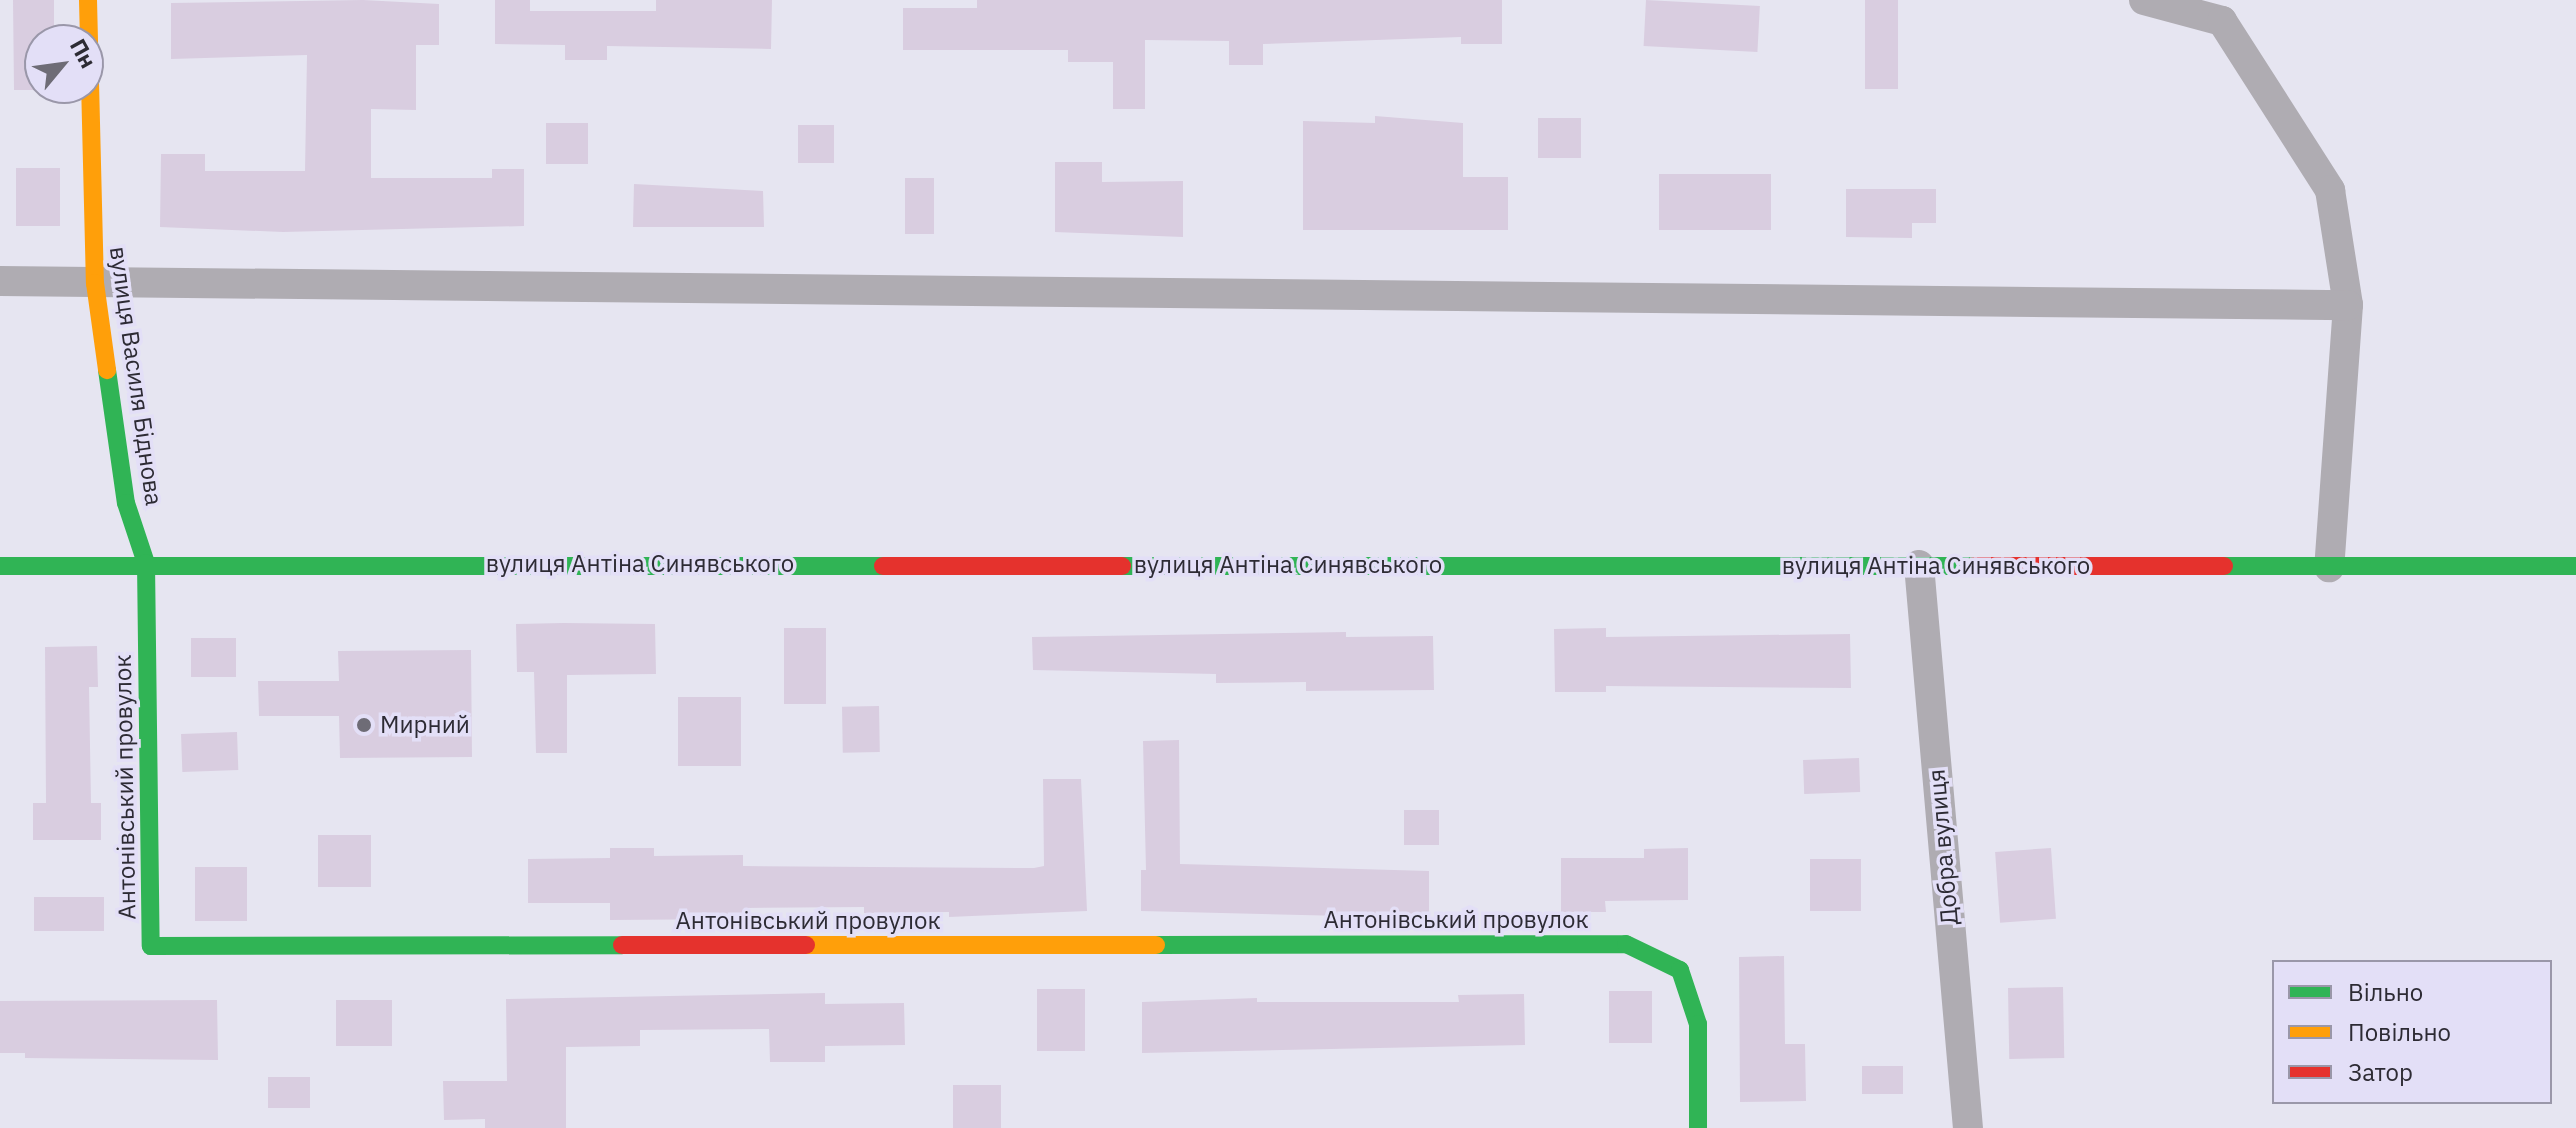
<!DOCTYPE html>
<meta charset="utf-8">
<style>
body{margin:0}
#map{position:relative;width:2576px;height:1128px;overflow:hidden;background:#e6e5f1;font-family:"IBM Plex Sans",sans-serif}
div>[style]{position:absolute}
.building>*{inset:0;background:#d9cde0;transform-origin:0 0}
.street>*{height:30px;margin:-15px;padding:0 15px;transform-origin:15px;border-radius:15px;background:#afacb2}
.fast>*{height:18px;margin:-9px;padding:0 9px;transform-origin:9px;border-radius:9px;background:#30b455}
.slow>*{height:18px;margin:-9px;padding:0 9px;transform-origin:9px;border-radius:9px;background:#ff9f0a}
.jam>*{height:18px;margin:-9px;padding:0 9px;transform-origin:9px;border-radius:9px;background:#e5322d}
.dots>*{width:22px;height:22px;translate:-50% -50%;box-sizing:border-box;border:4px solid #e3dff7;border-radius:50%}
span{translate:-50% -50%;white-space:nowrap;text-align:center;line-height:1.15;-webkit-text-stroke:7px #e3dff7;paint-order:stroke}
.street-label{font-size:24px;color:#2d2b34}
.poi-label{font-size:24px;color:#2d2b34}
.left{translate:0 -50%;text-align:left}
.legend{position:absolute;left:2272px;top:960px;width:280px;height:144px;box-sizing:border-box;background:#e3dff7;border:2px solid #9a97a9;margin:0;padding:10px 14px;list-style:none;font-size:24px;color:#2d2b34}
.legend li{display:flex;align-items:center;gap:16px;height:40px}
.legend b{width:40px;border:2px solid #9a97a9}
.north{position:absolute;left:24px;top:24px;width:80px;height:80px;box-sizing:border-box;background:#e3dff7;border:2px solid #9a97a9;border-radius:50%;rotate:61deg;font-size:22px;font-weight:700;line-height:32px;text-align:center;color:#2d2b34}
.north::after{content:'';display:block;margin:auto;width:28px;height:36px;background:#6e6c76;clip-path:polygon(50% 0,100% 100%,50% 72%,0 100%)}
</style>
<div id="map">
<div class="building">
<div style="clip-path:polygon(13px 0,54px 0,54px 35px,60px 40px,40px 40px,40px 88px,60px 90px,14px 90px)"></div>
<div style="clip-path:polygon(363px 0,439px 4px,439px 45px,416px 45px,416px 110px,371px 109px,371px 178px,492px 178px,492px 169px,524px 169px,524px 226px,283px 232px,160px 227px,161px 154px,205px 154px,205px 171px,305px 171px,307px 55px,171px 59px,171px 3px)"></div>
<div style="clip-path:polygon(495px 0,530px 0,530px 11px,656px 11px,656px 0,772px 0,771px 49px,607px 46px,607px 60px,565px 60px,565px 45px,495px 44px)"></div>
<div style="clip-path:polygon(977px 0,1502px 0,1502px 44px,1461px 44px,1461px 37px,1263px 44px,1263px 65px,1229px 65px,1229px 41px,1145px 40px,1145px 109px,1113px 109px,1113px 62px,1068px 62px,1068px 50px,903px 50px,903px 8px,977px 8px)"></div>
<div style="left:1646px;top:0;width:114px;height:46px;rotate:3deg"></div>
<div style="left:1865px;top:0;width:33px;height:89px"></div>
<div style="clip-path:polygon(1375px 116px,1463px 123px,1463px 177px,1508px 177px,1508px 230px,1303px 230px,1303px 121px,1375px 123px)"></div>
<div style="left:1538px;top:118px;width:43px;height:40px"></div>
<div style="left:546px;top:123px;width:42px;height:41px"></div>
<div style="left:798px;top:125px;width:36px;height:38px"></div>
<div style="clip-path:polygon(1055px 162px,1102px 162px,1102px 182px,1183px 181px,1183px 237px,1055px 232px)"></div>
<div style="left:16px;top:168px;width:44px;height:58px"></div>
<div style="left:1771px;top:174px;width:56px;height:112px;rotate:90deg"></div>
<div style="left:905px;top:178px;width:29px;height:56px"></div>
<div style="clip-path:polygon(634px 184px,763px 191px,764px 227px,633px 227px)"></div>
<div style="clip-path:polygon(1846px 189px,1936px 189px,1936px 223px,1912px 223px,1912px 238px,1846px 237px)"></div>
<div style="clip-path:polygon(563px 623px,655px 624px,656px 674px,567px 675px,567px 753px,536px 753px,534px 672px,517px 672px,516px 624px)"></div>
<div style="left:784px;top:628px;width:42px;height:76px"></div>
<div style="clip-path:polygon(1606px 628px,1606px 637px,1850px 634px,1851px 688px,1606px 686px,1606px 692px,1555px 692px,1554px 629px)"></div>
<div style="clip-path:polygon(1346px 632px,1346px 637px,1433px 636px,1434px 690px,1306px 691px,1306px 682px,1216px 683px,1216px 674px,1033px 670px,1032px 637px)"></div>
<div style="left:191px;top:638px;width:45px;height:39px"></div>
<div style="clip-path:polygon(97px 646px,98px 687px,89px 687px,91px 803px,101px 803px,101px 840px,33px 840px,33px 803px,46px 803px,45px 647px)"></div>
<div style="clip-path:polygon(471px 650px,472px 757px,340px 758px,339px 716px,259px 716px,258px 681px,339px 681px,338px 651px)"></div>
<div style="left:678px;top:697px;width:63px;height:69px"></div>
<div style="left:879px;top:706px;width:46px;height:37px;rotate:89deg"></div>
<div style="left:237px;top:732px;width:38px;height:56px;rotate:88deg"></div>
<div style="clip-path:polygon(1179px 740px,1180px 864px,1429px 871px,1429px 918px,1141px 911px,1141px 870px,1146px 870px,1143px 741px)"></div>
<div style="left:1859px;top:758px;width:34px;height:56px;rotate:88deg"></div>
<div style="clip-path:polygon(1043px 779px,1081px 779px,1087px 911px,949px 917px,949px 912px,864px 913px,864px 907px,744px 908px,744px 919px,610px 920px,610px 903px,528px 903px,528px 859px,610px 858px,610px 848px,654px 848px,654px 856px,743px 855px,743px 866px,1034px 868px,1044px 866px)"></div>
<div style="left:1404px;top:810px;width:35px;height:35px"></div>
<div style="left:371px;top:835px;width:52px;height:53px;rotate:90deg"></div>
<div style="clip-path:polygon(1688px 848px,1688px 900px,1605px 901px,1606px 912px,1561px 912px,1561px 858px,1644px 858px,1644px 849px)"></div>
<div style="left:2051px;top:848px;width:71px;height:56px;rotate:86deg"></div>
<div style="left:1810px;top:859px;width:51px;height:52px"></div>
<div style="left:195px;top:867px;width:52px;height:54px"></div>
<div style="left:104px;top:897px;width:34px;height:70px;rotate:90deg"></div>
<div style="clip-path:polygon(1784px 956px,1785px 1044px,1805px 1044px,1806px 1101px,1740px 1102px,1739px 957px)"></div>
<div style="left:2063px;top:987px;width:71px;height:55px;rotate:89deg"></div>
<div style="left:1037px;top:989px;width:48px;height:62px"></div>
<div style="left:1609px;top:991px;width:43px;height:52px"></div>
<div style="clip-path:polygon(825px 993px,825px 1004px,904px 1003px,905px 1045px,825px 1046px,825px 1062px,770px 1062px,769px 1029px,640px 1030px,640px 1046px,566px 1047px,566px 1128px,485px 1128px,485px 1119px,444px 1120px,443px 1081px,507px 1081px,506px 999px)"></div>
<div style="clip-path:polygon(1524px 994px,1525px 1045px,1142px 1053px,1142px 1002px,1257px 998px,1257px 1002px,1459px 1002px,1458px 995px)"></div>
<div style="clip-path:polygon(217px 1000px,218px 1060px,25px 1058px,25px 1053px,0 1053px,0 1001px)"></div>
<div style="left:336px;top:1000px;width:56px;height:46px"></div>
<div style="left:1903px;top:1066px;width:28px;height:41px;rotate:90deg"></div>
<div style="left:310px;top:1077px;width:31px;height:42px;rotate:90deg"></div>
<div style="left:1001px;top:1085px;width:43px;height:48px;rotate:90deg"></div>
</div>
<div class="street">
<div style="left:2144px;top:0;width:81px;rotate:15.1deg"></div>
<div style="left:2222px;top:21px;width:201px;rotate:57.4deg"></div>
<div style="left:2330px;top:190px;width:116px;rotate:81.1deg"></div>
<div style="left:2348px;top:305px;width:263px;rotate:94.1deg"></div>
<div style="left:0;top:281px;width:2348px;rotate:0.59deg"></div>
<div style="left:1919px;top:565px;width:565px;rotate:85.03deg"></div>
</div>
<div class="fast">
<div style="left:107px;top:370px;width:134px;rotate:81.9deg"></div>
<div style="left:126px;top:503px;width:63px;rotate:71.6deg"></div>
<div style="left:146px;top:563px;width:383px;rotate:89.3deg"></div>
<div style="left:151px;top:946px;width:471px;rotate:-0.1deg"></div>
<div style="left:0;top:566px;width:883px"></div>
<div style="left:1122px;top:566px;width:852px"></div>
<div style="left:2224px;top:566px;width:352px"></div>
<div style="left:1156px;top:945px;width:470px;rotate:-0.1deg"></div>
<div style="left:1626px;top:944px;width:60px;rotate:25.7deg"></div>
<div style="left:1680px;top:970px;width:57px;rotate:71.6deg"></div>
<div style="left:1698px;top:1024px;width:104px;rotate:90deg"></div>
</div>
<div class="slow">
<div style="left:88px;top:0;width:283px;rotate:88.6deg"></div>
<div style="left:95px;top:283px;width:88px;rotate:82.1deg"></div>
<div style="left:806px;top:945px;width:350px"></div>
</div>
<div class="jam">
<div style="left:883px;top:566px;width:239px"></div>
<div style="left:1974px;top:566px;width:250px"></div>
<div style="left:622px;top:945px;width:184px"></div>
</div>
<div class="dots">
<div style="left:364px;top:725px;background:#6e6c76"></div>
</div>
<div class="street-label">
<span style="left:136px;top:376px;rotate:82deg">вулиця Василя Біднова</span>
<span style="left:640px;top:564px">вулиця Антіна Синявського</span>
<span style="left:1288px;top:565px">вулиця Антіна Синявського</span>
<span style="left:1936px;top:566px">вулиця Антіна Синявського</span>
<span style="left:125px;top:787px;rotate:-91deg">Антонівський провулок</span>
<span style="left:1943px;top:847px;rotate:-95deg">Добра вулиця</span>
<span style="left:1456px;top:920px">Антонівський провулок</span>
<span style="left:808px;top:921px">Антонівський провулок</span>
</div>
<div class="poi-label">
<span class="left" style="left:380px;top:725px">Мирний</span>
</div>
<ul class="legend">
<li><b style="height:10px;background:#30b455"></b>Вільно</li>
<li><b style="height:10px;background:#ff9f0a"></b>Повільно</li>
<li><b style="height:10px;background:#e5322d"></b>Затор</li>
</ul>
<div class="north">Пн</div>
</div>
